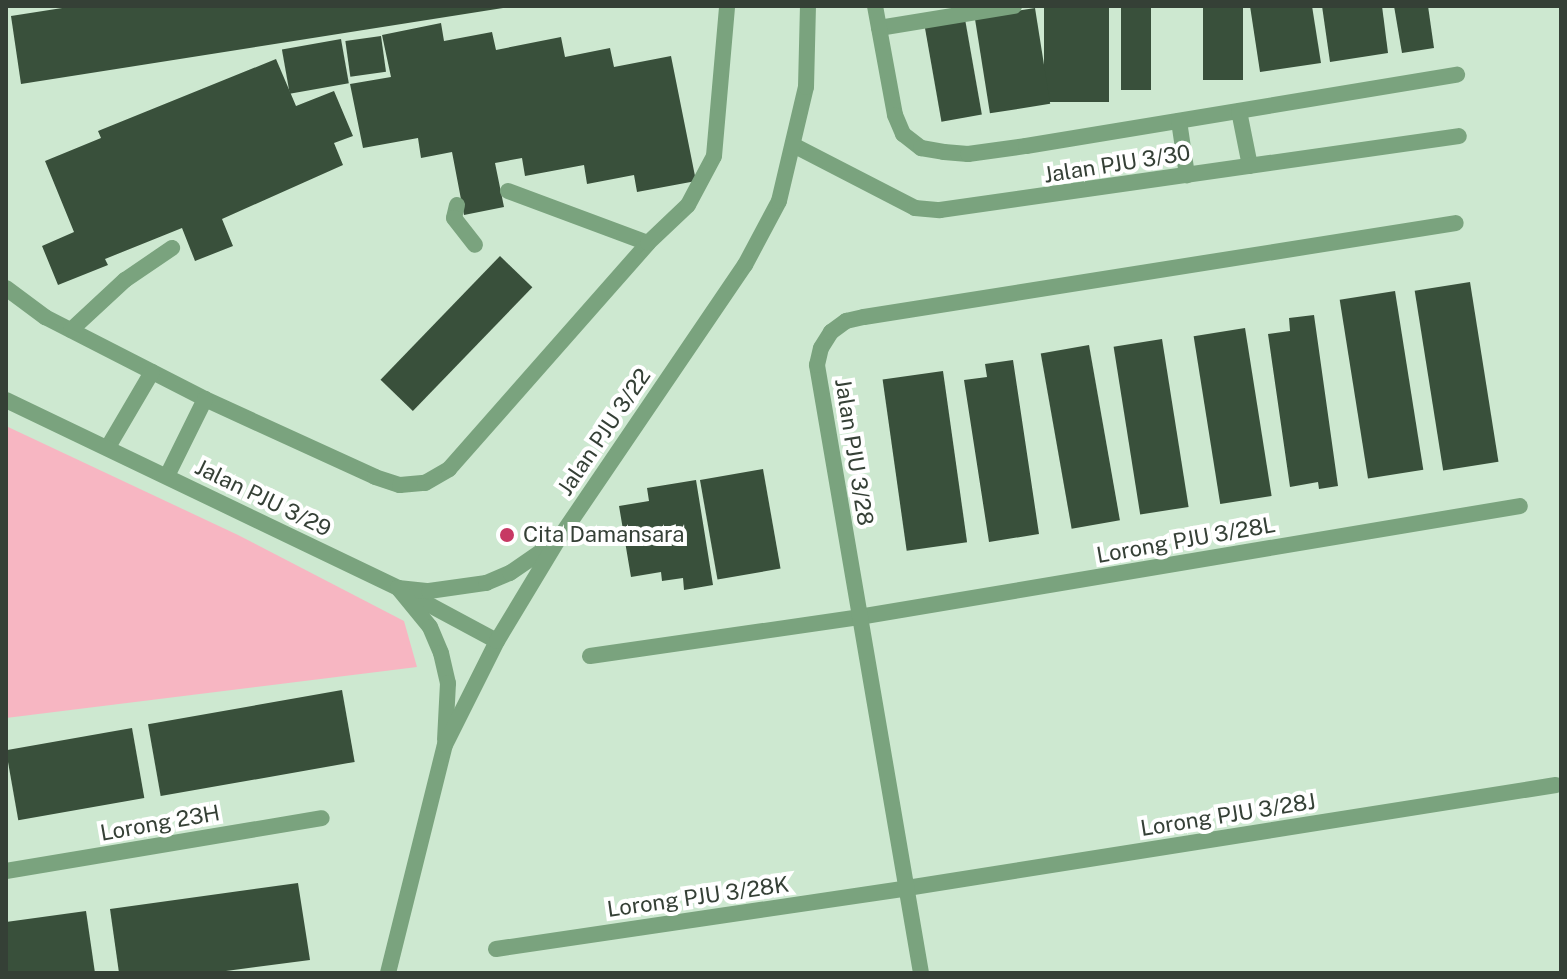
<!DOCTYPE html>
<style>
body{margin:0}
#map{position:relative;width:1567px;height:979px;overflow:hidden;background:#cde8d0;font-family:"Public Sans",sans-serif}
div>[style]{position:absolute}
.green>*{inset:0;background:#f7b6c2}
.building>*{inset:0;background:#39503b;transform-origin:0 0}
.service>*{height:16px;margin:-8px;padding:0 8px;transform-origin:8px;border-radius:8px;background:#7aa37e}
.minor>*{height:16px;margin:-8px;padding:0 8px;transform-origin:8px;border-radius:8px;background:#7aa37e}
.tertiary>*{height:16px;margin:-8px;padding:0 8px;transform-origin:8px;border-radius:8px;background:#7aa37e}
.dots>*{width:22px;height:22px;translate:-50% -50%;box-sizing:border-box;border:4px solid #fff;border-radius:50%}
span{translate:-50% -50%;white-space:nowrap;text-align:center;line-height:1.15;-webkit-text-stroke:8px #fff;paint-order:stroke}
.street-label{font-size:22px;color:#354036}
.poi-label{font-size:22px;color:#354036}
.left{translate:0 -50%;text-align:left}
.frame{position:absolute;inset:0;border:8px solid #354036;pointer-events:none}
</style>
<div id="map">
<div class="green">
<div style="clip-path:polygon(6px 426px,238px 535px,404px 621px,417px 667px,6px 718px)"></div>
</div>
<div class="building">
<div style="clip-path:polygon(75px 6px,503px 6px,503px 8px,21px 84px,11px 16px)"></div>
<div style="left:1044px;top:6px;width:65px;height:96px"></div>
<div style="left:1121px;top:6px;width:30px;height:84px"></div>
<div style="left:1203px;top:6px;width:40px;height:74px"></div>
<div style="clip-path:polygon(1250px 6px,1312px 6px,1321px 63px,1260px 72px)"></div>
<div style="clip-path:polygon(1322px 6px,1382px 6px,1388px 53px,1330px 62px)"></div>
<div style="clip-path:polygon(1394px 6px,1428px 6px,1434px 48px,1402px 53px)"></div>
<div style="left:1035px;top:8px;width:97px;height:61px;rotate:81deg"></div>
<div style="left:965px;top:19px;width:97px;height:41px;rotate:80deg"></div>
<div style="clip-path:polygon(441px 23px,444px 41px,492px 32px,496px 50px,561px 37px,565px 57px,610px 48px,614px 67px,671px 56px,696px 181px,637px 192px,634px 175px,587px 184px,584px 165px,525px 176px,522px 158px,495px 163px,504px 207px,464px 215px,452px 152px,421px 158px,418px 138px,363px 148px,350px 84px,391px 77px,382px 35px)"></div>
<div style="left:381px;top:36px;width:36px;height:36px;rotate:82deg"></div>
<div style="left:341px;top:39px;width:45px;height:60px;rotate:80deg"></div>
<div style="clip-path:polygon(276px 59px,296px 106px,334px 91px,353px 136px,334px 143px,343px 165px,222px 219px,233px 246px,195px 261px,182px 228px,105px 259px,108px 265px,58px 285px,42px 246px,74px 232px,45px 161px,101px 138px,98px 131px)"></div>
<div style="left:500px;top:256px;width:45px;height:172px;rotate:44deg"></div>
<div style="left:1470px;top:282px;width:182px;height:56px;rotate:81deg"></div>
<div style="left:1395px;top:291px;width:181px;height:56px;rotate:81deg"></div>
<div style="clip-path:polygon(1314px 315px,1338px 486px,1319px 489px,1318px 482px,1290px 487px,1268px 334px,1290px 331px,1289px 318px)"></div>
<div style="left:1245px;top:328px;width:170px;height:52px;rotate:81deg"></div>
<div style="left:1162px;top:339px;width:170px;height:49px;rotate:81deg"></div>
<div style="left:1089px;top:345px;width:178px;height:49px;rotate:80deg"></div>
<div style="clip-path:polygon(1013px 360px,1039px 534px,989px 542px,964px 380px,987px 377px,985px 364px)"></div>
<div style="left:943px;top:371px;width:173px;height:61px;rotate:82deg"></div>
<div style="left:763px;top:469px;width:101px;height:64px;rotate:80deg"></div>
<div style="clip-path:polygon(696px 480px,713px 585px,684px 590px,683px 578px,662px 581px,661px 572px,631px 577px,619px 506px,649px 501px,647px 488px)"></div>
<div style="left:342px;top:690px;width:73px;height:197px;rotate:80deg"></div>
<div style="left:132px;top:728px;width:71px;height:128px;rotate:80deg"></div>
<div style="clip-path:polygon(298px 883px,310px 960px,211px 973px,119px 973px,110px 909px)"></div>
<div style="clip-path:polygon(86px 911px,95px 973px,6px 973px,6px 922px)"></div>
</div>
<div class="service">
<div style="left:879px;top:28px;width:137px;rotate:-9.3deg"></div>
<div style="left:508px;top:191px;width:149px;rotate:20.4deg"></div>
<div style="left:457px;top:205px;width:13px;rotate:103deg"></div>
<div style="left:454px;top:218px;width:34px;rotate:52deg"></div>
<div style="left:6px;top:288px;width:49px;rotate:36.6deg"></div>
<div style="left:45px;top:317px;width:180px;rotate:27.1deg"></div>
<div style="left:205px;top:399px;width:187px;rotate:24.6deg"></div>
<div style="left:375px;top:477px;width:26px;rotate:18deg"></div>
<div style="left:400px;top:485px;width:25px;rotate:-5deg"></div>
<div style="left:425px;top:483px;width:28px;rotate:-30deg"></div>
<div style="left:449px;top:469px;width:301px;rotate:-48.6deg"></div>
<div style="left:648px;top:243px;width:55px;rotate:-43.5deg"></div>
<div style="left:688px;top:205px;width:55px;rotate:-62deg"></div>
<div style="left:714px;top:156px;width:151px;rotate:-85deg"></div>
<div style="left:71px;top:330px;width:74px;rotate:-42.8deg"></div>
<div style="left:125px;top:280px;width:57px;rotate:-34.2deg"></div>
<div style="left:108px;top:447px;width:87px;rotate:-59.6deg"></div>
<div style="left:167px;top:476px;width:86px;rotate:-63.7deg"></div>
</div>
<div class="minor">
<div style="left:875px;top:6px;width:111px;rotate:79.6deg"></div>
<div style="left:895px;top:115px;width:21px;rotate:67deg"></div>
<div style="left:903px;top:134px;width:23px;rotate:38deg"></div>
<div style="left:921px;top:148px;width:23px;rotate:10deg"></div>
<div style="left:944px;top:152px;width:24px;rotate:5deg"></div>
<div style="left:968px;top:154px;width:59px;rotate:-7.9deg"></div>
<div style="left:1026px;top:146px;width:437px;rotate:-9.4deg"></div>
<div style="left:1239px;top:111px;width:56px;rotate:78.7deg"></div>
<div style="left:1179px;top:121px;width:55px;rotate:81.6deg"></div>
<div style="left:795px;top:146px;width:135px;rotate:27.3deg"></div>
<div style="left:915px;top:208px;width:25px;rotate:5deg"></div>
<div style="left:940px;top:210px;width:524px;rotate:-8.11deg"></div>
<div style="left:6px;top:400px;width:435px;rotate:25.6deg"></div>
<div style="left:398px;top:588px;width:112px;rotate:28.2deg"></div>
<div style="left:590px;top:656px;width:272px;rotate:-8.2deg"></div>
<div style="left:859px;top:617px;width:670px;rotate:-9.53deg"></div>
<div style="left:6px;top:871px;width:320px;rotate:-9.5deg"></div>
<div style="left:496px;top:949px;width:416px;rotate:-8.4deg"></div>
<div style="left:907px;top:888px;width:657px;rotate:-9.02deg"></div>
<div style="left:921px;top:973px;width:617px;rotate:-99.71deg"></div>
<div style="left:817px;top:365px;width:17px;rotate:-77deg"></div>
<div style="left:821px;top:348px;width:19px;rotate:-58deg"></div>
<div style="left:831px;top:332px;width:19px;rotate:-36deg"></div>
<div style="left:846px;top:321px;width:18px;rotate:-13deg"></div>
<div style="left:864px;top:317px;width:599px;rotate:-9.02deg"></div>
</div>
<div class="tertiary">
<div style="left:398px;top:588px;width:31px;rotate:6deg"></div>
<div style="left:429px;top:591px;width:58px;rotate:-8deg"></div>
<div style="left:486px;top:583px;width:26px;rotate:-23deg"></div>
<div style="left:510px;top:573px;width:51px;rotate:-34.6deg"></div>
<div style="left:398px;top:588px;width:50px;rotate:50.6deg"></div>
<div style="left:430px;top:627px;width:28px;rotate:67deg"></div>
<div style="left:441px;top:653px;width:31px;rotate:77deg"></div>
<div style="left:448px;top:683px;width:57px;rotate:93deg"></div>
<div style="left:388px;top:973px;width:235px;rotate:-76deg"></div>
<div style="left:445px;top:745px;width:116px;rotate:-63.4deg"></div>
<div style="left:497px;top:641px;width:118px;rotate:-58.9deg"></div>
<div style="left:558px;top:540px;width:333px;rotate:-55.8deg"></div>
<div style="left:745px;top:265px;width:72px;rotate:-62deg"></div>
<div style="left:779px;top:201px;width:117px;rotate:-76.7deg"></div>
<div style="left:806px;top:87px;width:81px;rotate:-88.6deg"></div>
</div>
<div class="dots">
<div style="left:507px;top:535px;background:#c73964"></div>
</div>
<div class="street-label">
<span style="left:1117px;top:164px;rotate:-9deg">Jalan PJU 3/30</span>
<span style="left:604px;top:432px;rotate:-56deg">Jalan PJU 3/22</span>
<span style="left:854px;top:452px;rotate:81deg">Jalan PJU 3/28</span>
<span style="left:263px;top:498px;rotate:26deg">Jalan PJU 3/29</span>
<span style="left:1186px;top:540px;rotate:-10deg">Lorong PJU 3/28L</span>
<span style="left:1228px;top:815px;rotate:-9deg">Lorong PJU 3/28J</span>
<span style="left:160px;top:823px;rotate:-10deg">Lorong 23H</span>
<span style="left:698px;top:897px;rotate:-8deg">Lorong PJU 3/28K</span>
</div>
<div class="poi-label">
<span class="left" style="left:523px;top:535px">Cita Damansara</span>
</div>
<div class="frame"></div>
</div>
